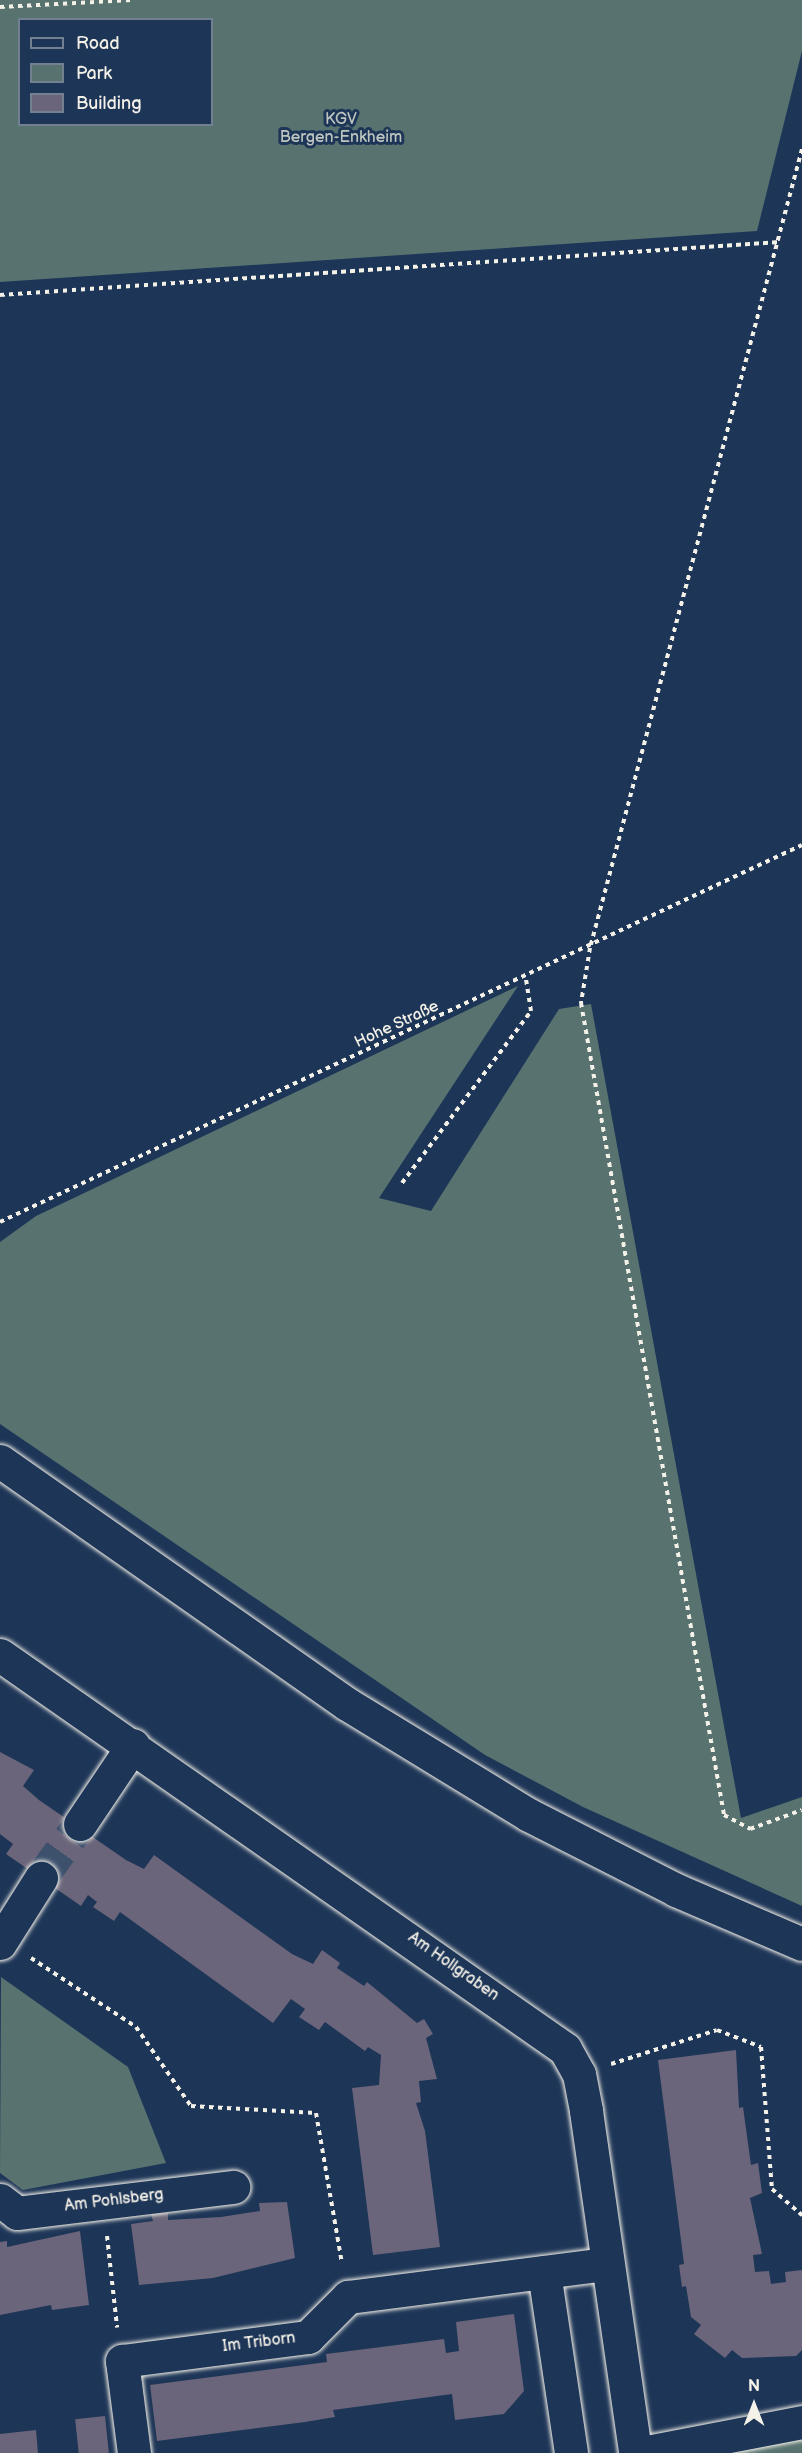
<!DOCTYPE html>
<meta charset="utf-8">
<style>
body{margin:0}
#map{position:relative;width:802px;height:2453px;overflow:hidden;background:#1d3557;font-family:"Balsamiq Sans",sans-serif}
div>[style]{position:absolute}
.green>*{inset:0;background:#57726f}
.building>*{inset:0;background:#6a657a;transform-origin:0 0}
.minor-tunnel>*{height:33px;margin-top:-16.5px;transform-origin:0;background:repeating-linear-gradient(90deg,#3d516d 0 33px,transparent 0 49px)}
.path>*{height:4px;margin-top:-2px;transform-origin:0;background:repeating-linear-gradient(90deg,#f4f1e8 0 4.5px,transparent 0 9px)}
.roads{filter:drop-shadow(0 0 2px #f4f1e8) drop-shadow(0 0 2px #f4f1e8)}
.minor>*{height:33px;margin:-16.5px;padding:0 16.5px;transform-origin:16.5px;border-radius:16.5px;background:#1d3557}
.tertiary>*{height:33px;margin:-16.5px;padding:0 16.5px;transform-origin:16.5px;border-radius:16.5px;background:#1d3557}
.secondary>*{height:33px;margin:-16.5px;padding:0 16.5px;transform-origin:16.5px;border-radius:16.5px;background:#1d3557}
span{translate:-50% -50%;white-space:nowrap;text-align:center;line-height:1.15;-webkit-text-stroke:6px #1d3557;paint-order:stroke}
.park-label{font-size:16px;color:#bdc5be}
.street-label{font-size:16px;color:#f4f1e8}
.legend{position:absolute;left:18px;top:18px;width:195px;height:108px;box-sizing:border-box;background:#1d3557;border:2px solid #738091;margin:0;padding:8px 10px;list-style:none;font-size:18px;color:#f4f1e8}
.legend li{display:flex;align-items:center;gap:12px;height:30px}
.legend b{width:30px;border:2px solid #738091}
.north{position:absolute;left:724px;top:2375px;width:60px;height:60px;-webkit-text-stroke:4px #1d3557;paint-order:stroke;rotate:0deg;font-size:16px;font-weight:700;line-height:24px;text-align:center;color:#f4f1e8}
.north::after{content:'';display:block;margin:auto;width:21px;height:27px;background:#f4f1e8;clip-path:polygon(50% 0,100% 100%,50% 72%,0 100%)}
</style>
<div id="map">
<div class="green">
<div style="clip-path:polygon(evenodd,0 0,802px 0,802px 51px,757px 231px,0 282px,0 0,20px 20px,212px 20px,212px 124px,20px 124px,20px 20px)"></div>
<div style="clip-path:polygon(518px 986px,379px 1198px,431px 1211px,559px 1009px,591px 1004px,741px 1818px,802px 1797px,802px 1906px,583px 1807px,485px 1755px,0 1424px,0 1242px,36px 1216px)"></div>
<div style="clip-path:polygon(1px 1977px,128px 2067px,166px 2163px,23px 2190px,0 2173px)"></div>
<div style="clip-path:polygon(802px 2422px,802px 2453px,641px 2453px)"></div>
</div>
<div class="building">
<div style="clip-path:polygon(0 1752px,34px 1770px,23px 1786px,39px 1800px,126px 1860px,144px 1869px,154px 1855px,292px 1954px,313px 1964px,322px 1950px,340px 1963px,337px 1968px,364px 1986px,367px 1982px,417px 2023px,424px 2019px,433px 2034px,426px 2038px,437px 2079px,419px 2081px,421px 2102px,416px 2103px,425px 2131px,440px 2247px,373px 2255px,352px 2088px,379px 2085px,381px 2055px,368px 2047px,365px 2051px,325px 2022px,319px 2030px,299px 2017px,305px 2009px,291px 1999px,273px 2023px,120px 1912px,114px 1921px,93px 1907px,97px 1902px,88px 1895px,81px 1906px,6px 1854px,13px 1844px,0 1834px)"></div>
<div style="clip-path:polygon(736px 2050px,739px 2108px,743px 2107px,751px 2165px,758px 2163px,762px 2193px,750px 2198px,762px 2254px,753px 2255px,755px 2272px,769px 2271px,771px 2284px,786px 2282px,785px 2272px,802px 2270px,802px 2350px,796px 2356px,742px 2358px,732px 2350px,725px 2358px,694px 2334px,701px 2325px,691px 2317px,686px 2286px,682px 2287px,679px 2265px,684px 2264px,658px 2060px)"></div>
<div style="clip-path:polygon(287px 2202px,295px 2258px,213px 2278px,139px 2285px,131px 2224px,153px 2221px,151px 2214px,168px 2213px,168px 2220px,221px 2217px,260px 2211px,259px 2203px)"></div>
<div style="clip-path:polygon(80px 2231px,89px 2305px,52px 2310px,51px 2305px,0 2315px,0 2242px,7px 2241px,7px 2247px)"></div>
<div style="clip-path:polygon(514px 2314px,524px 2391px,504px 2414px,455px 2420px,452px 2394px,333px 2410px,335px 2417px,305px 2422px,157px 2441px,150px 2385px,327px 2362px,326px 2354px,444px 2339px,446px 2353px,459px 2351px,456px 2322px)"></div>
<div style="left:105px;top:2416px;width:37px;height:30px;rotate:84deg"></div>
<div style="clip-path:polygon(36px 2430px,38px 2453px,0 2453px,0 2434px)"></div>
</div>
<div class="minor-tunnel">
<div style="left:41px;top:1878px;width:67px;rotate:-54.2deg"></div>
</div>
<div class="path">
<div style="left:0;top:7px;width:132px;rotate:-3deg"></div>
<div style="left:802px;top:149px;width:827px;rotate:104.86deg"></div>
<div style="left:590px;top:948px;width:56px;rotate:99.3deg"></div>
<div style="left:581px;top:1003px;width:824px;rotate:80.01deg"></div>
<div style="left:724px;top:1815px;width:30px;rotate:28deg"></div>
<div style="left:750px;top:1829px;width:55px;rotate:-20.1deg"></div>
<div style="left:0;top:295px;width:781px;rotate:-3.89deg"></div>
<div style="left:402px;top:1183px;width:215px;rotate:-53.1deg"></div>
<div style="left:531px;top:1011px;width:33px;rotate:-99deg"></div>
<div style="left:0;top:1222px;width:886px;rotate:-25.18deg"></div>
<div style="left:31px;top:1958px;width:126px;rotate:33.3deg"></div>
<div style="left:136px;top:2027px;width:96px;rotate:55.2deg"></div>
<div style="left:191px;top:2106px;width:125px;rotate:3.2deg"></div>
<div style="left:316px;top:2113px;width:152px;rotate:80.2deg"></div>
<div style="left:611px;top:2064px;width:111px;rotate:-17.8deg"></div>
<div style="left:717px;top:2030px;width:47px;rotate:21.1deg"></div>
<div style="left:761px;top:2047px;width:142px;rotate:85.6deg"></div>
<div style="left:772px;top:2189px;width:40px;rotate:41deg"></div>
<div style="left:107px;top:2236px;width:92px;rotate:83.7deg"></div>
</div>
<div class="roads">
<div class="minor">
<div style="left:0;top:1655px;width:689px;rotate:34.89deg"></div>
<div style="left:565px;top:2049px;width:29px;rotate:61deg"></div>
<div style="left:579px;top:2074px;width:38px;rotate:79deg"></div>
<div style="left:586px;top:2111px;width:345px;rotate:81.8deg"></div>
<div style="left:80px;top:1824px;width:95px;rotate:-56.1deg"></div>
<div style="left:0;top:1943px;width:77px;rotate:-57.8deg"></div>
<div style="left:0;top:2200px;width:21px;rotate:37deg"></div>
<div style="left:17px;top:2213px;width:218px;rotate:-6.9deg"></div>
<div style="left:544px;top:2272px;width:183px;rotate:81.5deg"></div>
<div style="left:134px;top:2453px;width:93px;rotate:-97.4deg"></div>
<div style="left:122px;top:2361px;width:188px;rotate:-7.4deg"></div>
<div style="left:308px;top:2337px;width:57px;rotate:-45deg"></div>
<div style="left:348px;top:2297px;width:260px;rotate:-7.3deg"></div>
</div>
<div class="tertiary">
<div style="left:641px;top:2453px;width:164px;rotate:-10.9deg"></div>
</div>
<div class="secondary">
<div style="left:0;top:1461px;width:424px;rotate:35deg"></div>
<div style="left:347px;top:1704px;width:213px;rotate:31.4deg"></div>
<div style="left:529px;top:1815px;width:165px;rotate:27deg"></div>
<div style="left:676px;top:1890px;width:137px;rotate:23.2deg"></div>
</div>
</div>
<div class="park-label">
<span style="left:341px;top:129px">KGV<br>Bergen-Enkheim</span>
</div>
<div class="street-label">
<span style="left:397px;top:1025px;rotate:-25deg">Hohe Straße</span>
<span style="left:453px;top:1967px;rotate:35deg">Am Hollgraben</span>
<span style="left:114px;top:2201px;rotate:-7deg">Am Pohlsberg</span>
<span style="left:259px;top:2343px;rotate:-7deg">Im Triborn</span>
</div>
<ul class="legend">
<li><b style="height:8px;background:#1d3557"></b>Road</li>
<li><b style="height:16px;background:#57726f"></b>Park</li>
<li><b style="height:16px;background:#6a657a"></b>Building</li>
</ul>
<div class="north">N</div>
</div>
